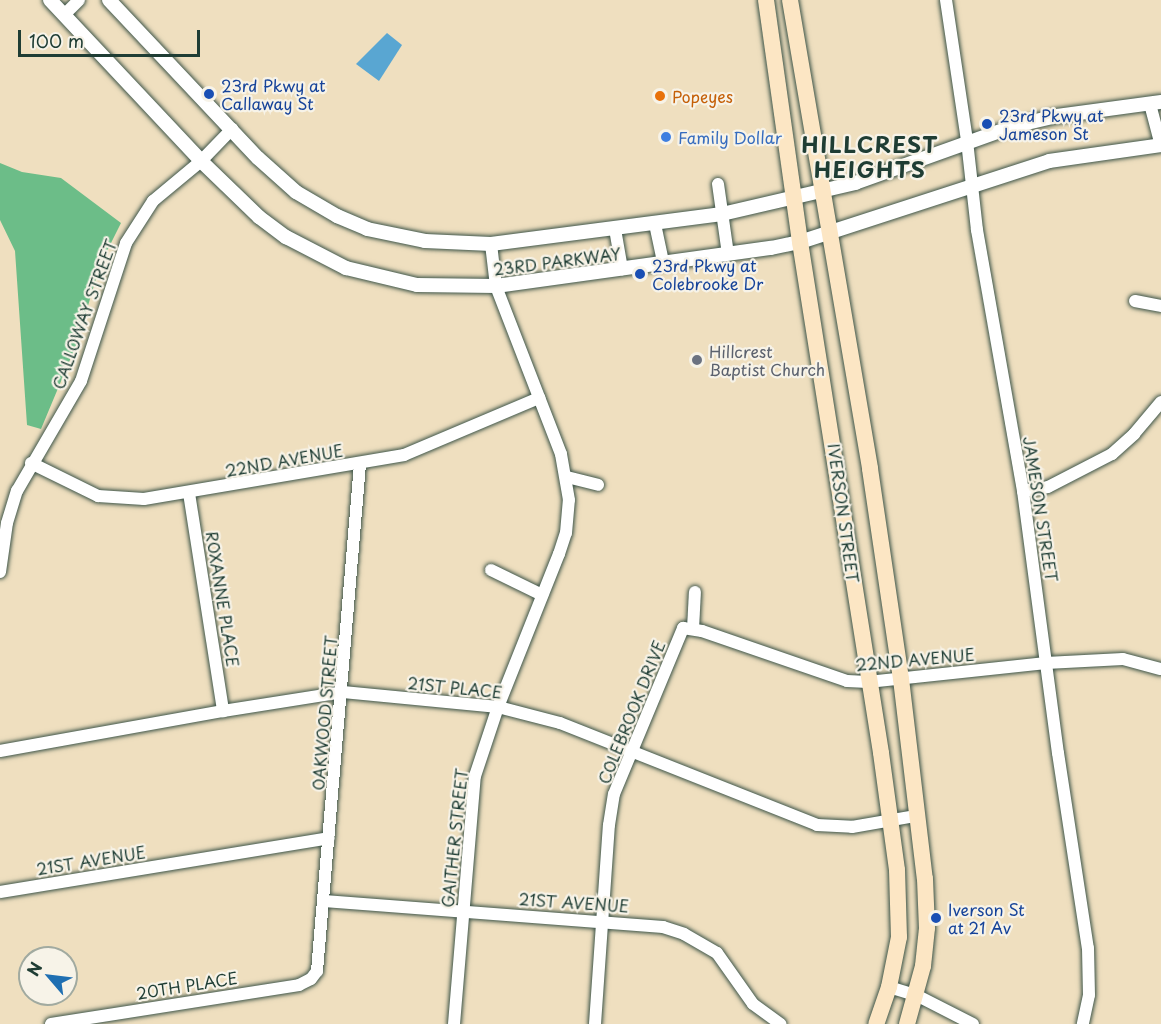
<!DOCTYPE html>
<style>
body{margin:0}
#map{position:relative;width:1161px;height:1024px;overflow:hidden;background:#efdfbf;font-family:"Playpen Sans",sans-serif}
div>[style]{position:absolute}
.forest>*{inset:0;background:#6cbd88}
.water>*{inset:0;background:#59a6d2}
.roads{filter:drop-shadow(0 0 2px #3e5549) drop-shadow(0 0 2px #3e5549)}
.minor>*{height:12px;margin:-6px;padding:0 6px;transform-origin:6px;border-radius:6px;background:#fff}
.tertiary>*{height:14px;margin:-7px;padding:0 7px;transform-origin:7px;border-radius:7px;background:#fff}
.secondary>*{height:16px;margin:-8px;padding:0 8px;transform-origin:8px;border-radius:8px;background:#fce6c4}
.dots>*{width:16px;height:16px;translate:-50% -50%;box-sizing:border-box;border:3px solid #f7f3e8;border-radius:50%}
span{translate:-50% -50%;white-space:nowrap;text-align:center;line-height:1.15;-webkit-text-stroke:4.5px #f7f3e8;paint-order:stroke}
.transit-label{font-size:16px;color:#164399}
.left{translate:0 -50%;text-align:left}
.food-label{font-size:16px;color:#c56008}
.shop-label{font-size:16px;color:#366cbe}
.street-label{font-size:16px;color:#1f3d34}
.worship-label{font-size:16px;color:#5b616d}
.district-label{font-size:22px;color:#1f3d34;font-weight:700;letter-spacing:1.5px}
.north{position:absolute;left:18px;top:946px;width:60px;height:60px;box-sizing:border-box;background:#f7f3e8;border:2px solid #a1aaa0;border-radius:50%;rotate:298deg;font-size:16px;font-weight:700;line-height:24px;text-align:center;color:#1f3d34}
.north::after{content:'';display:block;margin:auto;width:21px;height:27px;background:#1f6fb2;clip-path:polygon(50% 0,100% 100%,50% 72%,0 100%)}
.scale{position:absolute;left:18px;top:30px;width:182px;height:27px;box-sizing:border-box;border:3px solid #1f3d34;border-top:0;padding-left:8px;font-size:18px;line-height:21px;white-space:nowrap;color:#1f3d34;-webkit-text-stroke:4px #f7f3e8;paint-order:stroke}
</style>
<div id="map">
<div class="forest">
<div style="clip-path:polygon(0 163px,22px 172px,61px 178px,121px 223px,100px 265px,77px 343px,41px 429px,27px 425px,15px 251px,0 220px)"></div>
</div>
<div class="water">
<div style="clip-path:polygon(387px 33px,402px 45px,379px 81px,356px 64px)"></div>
</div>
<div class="roads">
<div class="minor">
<div style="left:946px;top:0;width:143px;rotate:81.5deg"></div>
<div style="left:967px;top:141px;width:90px;rotate:83.6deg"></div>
<div style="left:977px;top:230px;width:265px;rotate:80deg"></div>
<div style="left:1023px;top:491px;width:264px;rotate:82.4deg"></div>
<div style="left:1058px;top:753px;width:197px;rotate:81.3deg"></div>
<div style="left:1088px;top:948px;width:47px;rotate:88.8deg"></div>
<div style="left:1089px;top:995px;width:30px;rotate:102deg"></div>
<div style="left:64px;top:15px;width:21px;rotate:-45deg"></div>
<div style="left:1150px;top:104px;width:43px;rotate:75.3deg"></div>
<div style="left:718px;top:184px;width:71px;rotate:81.9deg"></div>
<div style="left:655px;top:224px;width:40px;rotate:78deg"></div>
<div style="left:615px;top:229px;width:41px;rotate:80.1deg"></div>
<div style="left:1135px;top:301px;width:26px;rotate:11deg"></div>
<div style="left:31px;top:463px;width:75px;rotate:26.2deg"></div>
<div style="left:98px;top:496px;width:46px;rotate:3.7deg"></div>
<div style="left:144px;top:499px;width:264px;rotate:-9.6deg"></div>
<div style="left:404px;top:455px;width:147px;rotate:-22.9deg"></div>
<div style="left:567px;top:477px;width:32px;rotate:14deg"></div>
<div style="left:1023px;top:491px;width:25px;rotate:-9deg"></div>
<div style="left:1048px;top:487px;width:72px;rotate:-27.3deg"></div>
<div style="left:1112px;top:454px;width:30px;rotate:-42deg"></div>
<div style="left:1134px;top:434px;width:42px;rotate:-49.8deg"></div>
<div style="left:189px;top:493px;width:221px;rotate:81.1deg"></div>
<div style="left:491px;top:570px;width:57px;rotate:26.1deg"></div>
<div style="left:0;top:572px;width:49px;rotate:-81.9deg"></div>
<div style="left:7px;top:523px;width:34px;rotate:-73deg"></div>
<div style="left:17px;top:491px;width:127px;rotate:-59.8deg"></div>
<div style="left:81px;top:381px;width:145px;rotate:-71.9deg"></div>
<div style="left:126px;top:243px;width:50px;rotate:-57.3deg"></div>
<div style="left:153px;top:201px;width:62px;rotate:-39.8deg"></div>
<div style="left:201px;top:161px;width:45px;rotate:-45.9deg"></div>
<div style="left:693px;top:629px;width:37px;rotate:-87deg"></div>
<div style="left:0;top:751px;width:227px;rotate:-10.2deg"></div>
<div style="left:223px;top:711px;width:121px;rotate:-9deg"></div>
<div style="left:343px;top:692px;width:156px;rotate:5.5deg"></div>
<div style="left:498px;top:707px;width:64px;rotate:14.5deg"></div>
<div style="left:560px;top:723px;width:277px;rotate:21.6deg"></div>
<div style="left:817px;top:825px;width:35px;rotate:3deg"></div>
<div style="left:852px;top:827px;width:65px;rotate:-9.8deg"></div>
<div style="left:0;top:892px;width:333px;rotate:-9.3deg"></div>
<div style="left:324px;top:901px;width:340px;rotate:4.4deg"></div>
<div style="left:663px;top:927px;width:22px;rotate:18deg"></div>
<div style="left:684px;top:934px;width:38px;rotate:30deg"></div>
<div style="left:717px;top:953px;width:62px;rotate:54.8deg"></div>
<div style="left:753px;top:1004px;width:34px;rotate:36deg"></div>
<div style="left:889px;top:987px;width:28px;rotate:17deg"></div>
<div style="left:916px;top:995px;width:64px;rotate:27deg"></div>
<div style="left:51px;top:1024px;width:251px;rotate:-8.9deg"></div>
<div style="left:299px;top:985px;width:13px;rotate:-27deg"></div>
<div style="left:311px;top:979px;width:10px;rotate:-53deg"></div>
<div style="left:317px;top:971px;width:509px;rotate:-85.15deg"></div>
<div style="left:454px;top:1024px;width:249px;rotate:-85.2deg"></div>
<div style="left:475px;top:776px;width:73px;rotate:-71.6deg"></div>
<div style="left:498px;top:707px;width:165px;rotate:-68.3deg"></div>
<div style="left:559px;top:554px;width:22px;rotate:-72deg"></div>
<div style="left:566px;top:533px;width:33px;rotate:-85deg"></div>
<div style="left:569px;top:500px;width:47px;rotate:-99.9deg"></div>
<div style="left:561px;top:454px;width:180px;rotate:-111.2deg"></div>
<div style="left:496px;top:286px;width:42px;rotate:-96.8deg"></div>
<div style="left:595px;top:1024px;width:199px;rotate:-86deg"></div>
<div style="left:609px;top:825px;width:31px;rotate:-81deg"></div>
<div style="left:614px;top:794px;width:180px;rotate:-67.4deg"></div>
<div style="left:683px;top:628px;width:19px;rotate:9deg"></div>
<div style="left:702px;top:631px;width:153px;rotate:19deg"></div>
<div style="left:847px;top:681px;width:21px;rotate:3deg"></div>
<div style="left:868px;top:682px;width:179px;rotate:-6.1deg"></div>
<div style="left:1046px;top:663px;width:77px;rotate:-3deg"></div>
<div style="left:1123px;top:659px;width:39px;rotate:15deg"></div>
</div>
<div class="tertiary">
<div style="left:50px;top:0;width:221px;rotate:46.8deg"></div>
<div style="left:201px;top:161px;width:81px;rotate:44deg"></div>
<div style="left:259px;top:217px;width:34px;rotate:37deg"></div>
<div style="left:286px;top:237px;width:68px;rotate:27.3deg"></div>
<div style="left:346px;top:268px;width:73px;rotate:13.5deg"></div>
<div style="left:417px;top:285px;width:79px;rotate:0.7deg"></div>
<div style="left:496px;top:286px;width:278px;rotate:-7.9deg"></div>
<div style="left:771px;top:248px;width:30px;rotate:-12deg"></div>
<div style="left:800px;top:242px;width:262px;rotate:-18deg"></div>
<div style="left:1049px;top:161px;width:113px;rotate:-8.1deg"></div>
<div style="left:109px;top:0;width:217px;rotate:46.7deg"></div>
<div style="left:258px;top:158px;width:51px;rotate:41.8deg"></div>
<div style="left:296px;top:192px;width:48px;rotate:30.3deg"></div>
<div style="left:337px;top:216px;width:33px;rotate:23deg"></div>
<div style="left:367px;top:229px;width:59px;rotate:11.7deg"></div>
<div style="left:425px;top:241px;width:66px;rotate:2.6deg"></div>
<div style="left:491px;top:244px;width:233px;rotate:-7.4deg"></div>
<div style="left:722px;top:214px;width:137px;rotate:-13.1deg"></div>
<div style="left:855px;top:183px;width:169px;rotate:-19.7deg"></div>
<div style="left:1014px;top:126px;width:44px;rotate:-13.1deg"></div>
<div style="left:1057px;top:116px;width:105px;rotate:-7.7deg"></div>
</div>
<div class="secondary">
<div style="left:766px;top:0;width:244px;rotate:82deg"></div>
<div style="left:800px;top:242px;width:517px;rotate:80.99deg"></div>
<div style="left:881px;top:753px;width:118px;rotate:82.2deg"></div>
<div style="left:897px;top:870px;width:67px;rotate:88.3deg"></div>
<div style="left:899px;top:937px;width:51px;rotate:101.3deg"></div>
<div style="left:889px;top:987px;width:39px;rotate:109deg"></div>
<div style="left:790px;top:0;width:476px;rotate:80.3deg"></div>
<div style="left:870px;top:469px;width:212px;rotate:81.6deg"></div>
<div style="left:901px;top:679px;width:201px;rotate:83.2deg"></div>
<div style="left:925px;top:879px;width:49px;rotate:87.7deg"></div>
<div style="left:927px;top:928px;width:38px;rotate:96deg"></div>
<div style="left:923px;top:966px;width:60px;rotate:105.4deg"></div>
</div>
</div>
<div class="dots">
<div style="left:209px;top:94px;background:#1a4fb4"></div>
<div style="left:660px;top:96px;background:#e8710a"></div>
<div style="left:987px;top:124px;background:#1a4fb4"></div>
<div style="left:666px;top:137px;background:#3f7fe0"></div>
<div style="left:640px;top:274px;background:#1a4fb4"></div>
<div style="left:697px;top:360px;background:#6b7280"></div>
<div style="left:936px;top:918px;background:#1a4fb4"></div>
</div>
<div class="transit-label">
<span class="left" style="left:221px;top:94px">23rd Pkwy at<br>Callaway St</span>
<span class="left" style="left:999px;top:124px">23rd Pkwy at<br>Jameson St</span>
<span class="left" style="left:652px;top:274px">23rd Pkwy at<br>Colebrooke Dr</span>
<span class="left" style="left:948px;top:918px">Iverson St<br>at 21 Av</span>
</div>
<div class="food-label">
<span class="left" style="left:672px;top:96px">Popeyes</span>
</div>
<div class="shop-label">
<span class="left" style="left:678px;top:137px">Family Dollar</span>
</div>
<div class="street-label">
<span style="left:557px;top:261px;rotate:-7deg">23RD PARKWAY</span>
<span style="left:84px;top:314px;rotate:-70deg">CALLOWAY STREET</span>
<span style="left:284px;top:460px;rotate:-10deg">22ND AVENUE</span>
<span style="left:1041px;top:509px;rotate:81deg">JAMESON STREET</span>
<span style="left:844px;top:513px;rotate:82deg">IVERSON STREET</span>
<span style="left:223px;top:599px;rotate:81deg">ROXANNE PLACE</span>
<span style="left:915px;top:659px;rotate:-5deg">22ND AVENUE</span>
<span style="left:455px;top:687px;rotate:6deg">21ST PLACE</span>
<span style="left:631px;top:712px;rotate:-68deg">COLEBROOK DRIVE</span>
<span style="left:324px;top:713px;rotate:-85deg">OAKWOOD STREET</span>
<span style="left:454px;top:838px;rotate:-84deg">GAITHER STREET</span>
<span style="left:91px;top:860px;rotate:-9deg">21ST AVENUE</span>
<span style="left:574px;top:902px;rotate:4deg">21ST AVENUE</span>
<span style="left:187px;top:985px;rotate:-9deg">20TH PLACE</span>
</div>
<div class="worship-label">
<span class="left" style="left:709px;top:360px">Hillcrest<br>Baptist Church</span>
</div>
<div class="district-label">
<span style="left:870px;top:156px">HILLCREST<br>HEIGHTS</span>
</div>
<div class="north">N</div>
<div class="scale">100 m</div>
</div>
